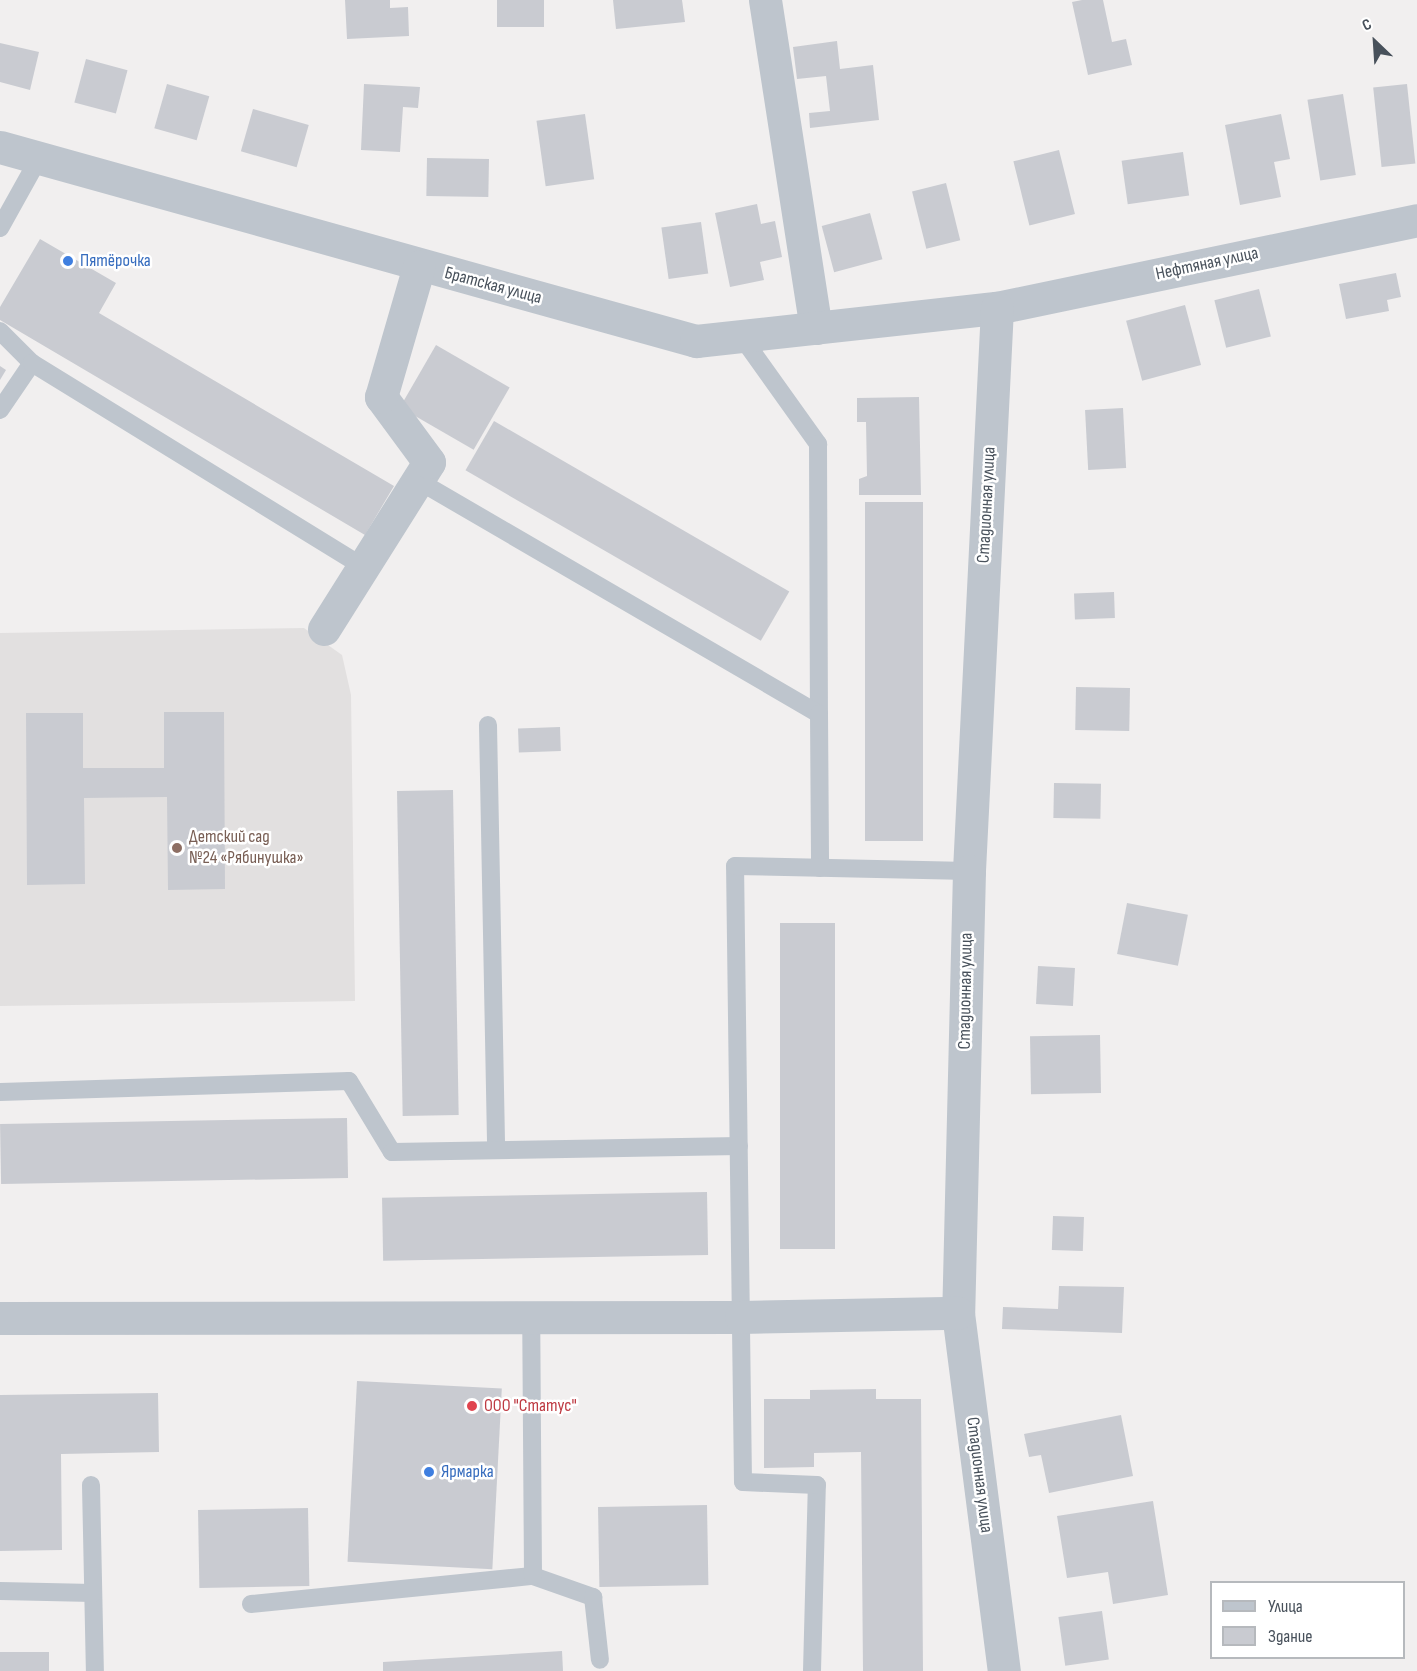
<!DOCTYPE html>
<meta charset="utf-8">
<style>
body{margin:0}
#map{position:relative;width:1417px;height:1671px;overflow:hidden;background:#f1efef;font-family:"Sofia Sans Condensed",sans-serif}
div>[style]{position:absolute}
.education>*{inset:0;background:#e2e0e0}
.building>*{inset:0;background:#c9cbd1;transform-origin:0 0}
.service>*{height:18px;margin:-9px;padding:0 9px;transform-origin:9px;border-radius:9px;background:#bec5cd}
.minor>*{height:33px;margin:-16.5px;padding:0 16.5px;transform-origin:16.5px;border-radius:16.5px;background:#bec5cd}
.dots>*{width:16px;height:16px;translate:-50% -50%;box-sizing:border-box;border:3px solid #fff;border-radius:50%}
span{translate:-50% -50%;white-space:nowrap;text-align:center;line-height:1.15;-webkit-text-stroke:5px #fff;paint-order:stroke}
.shop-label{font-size:18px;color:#366cbe}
.left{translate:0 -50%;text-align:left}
.street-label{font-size:18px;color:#48515b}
.education-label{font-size:18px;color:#785e54}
.health-label{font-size:18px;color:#be3a42}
.legend{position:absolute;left:1210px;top:1581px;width:195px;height:78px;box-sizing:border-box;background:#fff;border:2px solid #b6b9bd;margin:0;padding:8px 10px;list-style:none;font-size:18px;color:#48515b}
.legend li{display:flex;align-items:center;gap:12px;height:30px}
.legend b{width:30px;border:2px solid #b6b9bd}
.north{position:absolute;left:1345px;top:12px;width:60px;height:60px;-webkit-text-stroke:4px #fff;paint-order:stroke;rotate:335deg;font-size:16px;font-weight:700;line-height:24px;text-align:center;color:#48515b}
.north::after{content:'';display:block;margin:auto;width:21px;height:27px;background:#48515b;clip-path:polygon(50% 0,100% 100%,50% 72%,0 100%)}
</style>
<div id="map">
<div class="education">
<div style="clip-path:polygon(304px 628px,342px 655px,351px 695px,355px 1001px,0 1006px,0 633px)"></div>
</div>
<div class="building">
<div style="clip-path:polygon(345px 0,390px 0,390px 8px,408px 7px,409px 36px,347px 39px)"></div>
<div style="left:497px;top:0;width:47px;height:27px"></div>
<div style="clip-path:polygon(613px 0,682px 0,685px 22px,616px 29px)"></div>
<div style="clip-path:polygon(1082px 0,1103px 0,1112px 42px,1126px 39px,1132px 65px,1088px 75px,1072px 2px)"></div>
<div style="clip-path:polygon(837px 41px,840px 69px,873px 65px,879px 120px,810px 128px,809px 113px,830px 111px,826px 76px,797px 79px,793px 47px)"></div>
<div style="clip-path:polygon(0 43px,39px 52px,30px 90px,0 82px)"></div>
<div style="left:86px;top:59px;width:43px;height:45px;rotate:15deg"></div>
<div style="left:167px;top:84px;width:44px;height:46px;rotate:16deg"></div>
<div style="clip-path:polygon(364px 84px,420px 87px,418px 108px,403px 107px,400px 152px,361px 150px)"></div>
<div style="left:1407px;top:84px;width:80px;height:34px;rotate:84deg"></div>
<div style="left:1343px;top:94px;width:82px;height:36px;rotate:81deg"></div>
<div style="left:253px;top:109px;width:58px;height:44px;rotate:16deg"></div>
<div style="left:585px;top:114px;width:66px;height:49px;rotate:82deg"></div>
<div style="clip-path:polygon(1281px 114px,1290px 159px,1274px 162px,1281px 197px,1240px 205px,1225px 125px)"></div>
<div style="left:1059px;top:150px;width:66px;height:47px;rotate:76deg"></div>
<div style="left:1183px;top:152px;width:44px;height:62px;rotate:82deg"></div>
<div style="left:427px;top:158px;width:62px;height:38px;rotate:1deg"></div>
<div style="left:946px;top:183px;width:59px;height:35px;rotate:76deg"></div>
<div style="clip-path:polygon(757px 204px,761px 224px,775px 221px,782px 257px,760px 262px,764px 280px,730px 287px,715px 213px)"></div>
<div style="left:870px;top:213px;width:48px;height:50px;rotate:75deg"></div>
<div style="left:701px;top:222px;width:52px;height:40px;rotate:82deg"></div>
<div style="clip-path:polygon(40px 239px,116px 283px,99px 313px,394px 486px,365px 535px,0 320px,0 307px)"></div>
<div style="clip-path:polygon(1396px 273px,1401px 297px,1387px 300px,1389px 311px,1346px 319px,1339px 284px)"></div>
<div style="left:1259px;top:289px;width:49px;height:46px;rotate:76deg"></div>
<div style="left:1185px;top:305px;width:62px;height:61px;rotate:75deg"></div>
<div style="left:436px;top:345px;width:85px;height:72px;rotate:30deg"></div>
<div style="clip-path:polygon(0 366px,6px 370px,0 380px)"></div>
<div style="clip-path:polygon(919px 397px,921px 495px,859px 495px,859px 479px,867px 476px,866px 422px,857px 422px,857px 398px)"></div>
<div style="left:1123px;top:408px;width:60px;height:38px;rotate:87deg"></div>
<div style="left:494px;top:421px;width:341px;height:57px;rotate:30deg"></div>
<div style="left:865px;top:502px;width:58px;height:339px"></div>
<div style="left:1114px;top:592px;width:26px;height:40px;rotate:88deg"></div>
<div style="left:1076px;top:687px;width:54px;height:43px;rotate:1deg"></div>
<div style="clip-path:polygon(164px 712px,224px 712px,225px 889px,168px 890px,167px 797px,84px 798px,85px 884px,27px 885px,26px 713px,83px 713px,83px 768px,164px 768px)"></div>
<div style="left:560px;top:727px;width:24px;height:42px;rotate:88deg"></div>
<div style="left:1054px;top:783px;width:47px;height:35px;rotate:1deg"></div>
<div style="left:453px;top:790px;width:325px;height:56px;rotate:89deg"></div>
<div style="left:1127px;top:903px;width:62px;height:52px;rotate:11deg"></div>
<div style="left:780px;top:923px;width:55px;height:326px"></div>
<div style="left:1038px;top:966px;width:37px;height:38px;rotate:3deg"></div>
<div style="left:1100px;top:1035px;width:58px;height:70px;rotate:89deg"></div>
<div style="left:347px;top:1118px;width:60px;height:347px;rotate:89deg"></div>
<div style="left:707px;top:1192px;width:63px;height:325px;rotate:89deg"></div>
<div style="left:1053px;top:1216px;width:31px;height:34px;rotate:2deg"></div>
<div style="clip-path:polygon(1059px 1286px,1124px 1287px,1122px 1333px,1002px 1329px,1003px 1307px,1058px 1309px)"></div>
<div style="left:357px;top:1381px;width:145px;height:181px;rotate:3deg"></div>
<div style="clip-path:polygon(876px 1389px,876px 1399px,921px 1399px,923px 1671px,863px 1671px,861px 1452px,814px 1453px,814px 1467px,764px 1468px,764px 1399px,810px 1399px,810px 1390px)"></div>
<div style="clip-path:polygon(158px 1393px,159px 1452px,61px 1454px,62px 1550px,0 1551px,0 1395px)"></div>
<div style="clip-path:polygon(1121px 1415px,1133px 1476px,1049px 1493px,1041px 1455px,1029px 1457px,1024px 1434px)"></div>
<div style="clip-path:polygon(1153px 1501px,1168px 1595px,1113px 1604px,1108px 1572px,1067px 1578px,1057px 1516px)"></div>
<div style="left:707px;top:1505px;width:80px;height:109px;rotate:89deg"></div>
<div style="left:308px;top:1508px;width:78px;height:110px;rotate:89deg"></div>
<div style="left:1102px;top:1611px;width:49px;height:44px;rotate:82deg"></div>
<div style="clip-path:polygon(562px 1651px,563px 1671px,383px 1671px,383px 1662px)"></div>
<div style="left:0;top:1652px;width:49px;height:19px"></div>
</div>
<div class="service">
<div style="left:0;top:228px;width:80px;rotate:-60.9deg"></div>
<div style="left:0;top:331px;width:45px;rotate:45deg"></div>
<div style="left:741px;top:336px;width:133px;rotate:54.5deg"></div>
<div style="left:818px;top:444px;width:270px;rotate:89.8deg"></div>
<div style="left:0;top:410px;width:57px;rotate:-55.8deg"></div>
<div style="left:32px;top:363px;width:389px;rotate:31.6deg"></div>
<div style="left:417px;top:480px;width:465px;rotate:30.2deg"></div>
<div style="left:819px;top:714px;width:154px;rotate:89.6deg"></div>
<div style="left:488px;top:725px;width:425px;rotate:88.9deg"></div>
<div style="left:0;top:1092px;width:349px;rotate:-1.8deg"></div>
<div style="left:349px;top:1081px;width:83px;rotate:58.8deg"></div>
<div style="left:392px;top:1152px;width:347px;rotate:-1deg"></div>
<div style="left:91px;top:1485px;width:186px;rotate:88.8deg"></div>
<div style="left:533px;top:1576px;width:64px;rotate:19.3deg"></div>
<div style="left:593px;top:1597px;width:63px;rotate:83.7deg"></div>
<div style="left:0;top:1591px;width:93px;rotate:1.2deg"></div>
<div style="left:251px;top:1604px;width:283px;rotate:-5.7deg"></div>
<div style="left:533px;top:1576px;width:262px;rotate:-90.4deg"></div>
<div style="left:812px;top:1671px;width:186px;rotate:-88.5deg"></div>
<div style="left:817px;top:1485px;width:74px;rotate:-177.7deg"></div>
<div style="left:743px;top:1482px;width:616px;rotate:-90.74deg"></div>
<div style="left:735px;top:866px;width:234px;rotate:1.2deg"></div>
</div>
<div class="minor">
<div style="left:765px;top:0;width:332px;rotate:81.2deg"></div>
<div style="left:0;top:147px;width:723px;rotate:15.58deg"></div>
<div style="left:696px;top:341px;width:303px;rotate:-6.3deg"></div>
<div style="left:997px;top:308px;width:429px;rotate:-11.8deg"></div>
<div style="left:997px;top:308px;width:564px;rotate:92.85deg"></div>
<div style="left:969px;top:871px;width:442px;rotate:91.4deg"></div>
<div style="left:958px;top:1313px;width:361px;rotate:82.7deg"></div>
<div style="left:324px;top:629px;width:197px;rotate:-57.8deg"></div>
<div style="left:429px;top:462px;width:81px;rotate:-126.4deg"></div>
<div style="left:381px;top:397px;width:136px;rotate:-73.8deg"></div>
<div style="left:0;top:1318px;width:741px;rotate:-0.08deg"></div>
<div style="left:741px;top:1317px;width:217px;rotate:-1.1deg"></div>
</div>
<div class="dots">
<div style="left:68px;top:261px;background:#3f7fe0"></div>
<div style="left:177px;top:848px;background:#8d6e63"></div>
<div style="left:472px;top:1406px;background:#e0444e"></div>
<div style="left:429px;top:1472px;background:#3f7fe0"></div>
</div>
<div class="shop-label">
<span class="left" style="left:80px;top:261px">Пятёрочка</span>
<span class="left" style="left:441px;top:1472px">Ярмарка</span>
</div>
<div class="street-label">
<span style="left:1207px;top:264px;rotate:-12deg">Нефтяная улица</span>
<span style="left:493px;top:286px;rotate:15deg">Братская улица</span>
<span style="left:987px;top:505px;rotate:-87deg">Стадионная улица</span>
<span style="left:966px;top:991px;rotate:-89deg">Стадионная улица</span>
<span style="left:979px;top:1475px;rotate:83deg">Стадионная улица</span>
</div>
<div class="education-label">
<span class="left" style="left:189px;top:848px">Детский сад<br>№24 «Рябинушка»</span>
</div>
<div class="health-label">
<span class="left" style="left:484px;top:1406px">ООО "Статус"</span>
</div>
<ul class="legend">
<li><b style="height:8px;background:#bec5cd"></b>Улица</li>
<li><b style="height:16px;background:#c9cbd1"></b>Здание</li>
</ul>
<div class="north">С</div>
</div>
